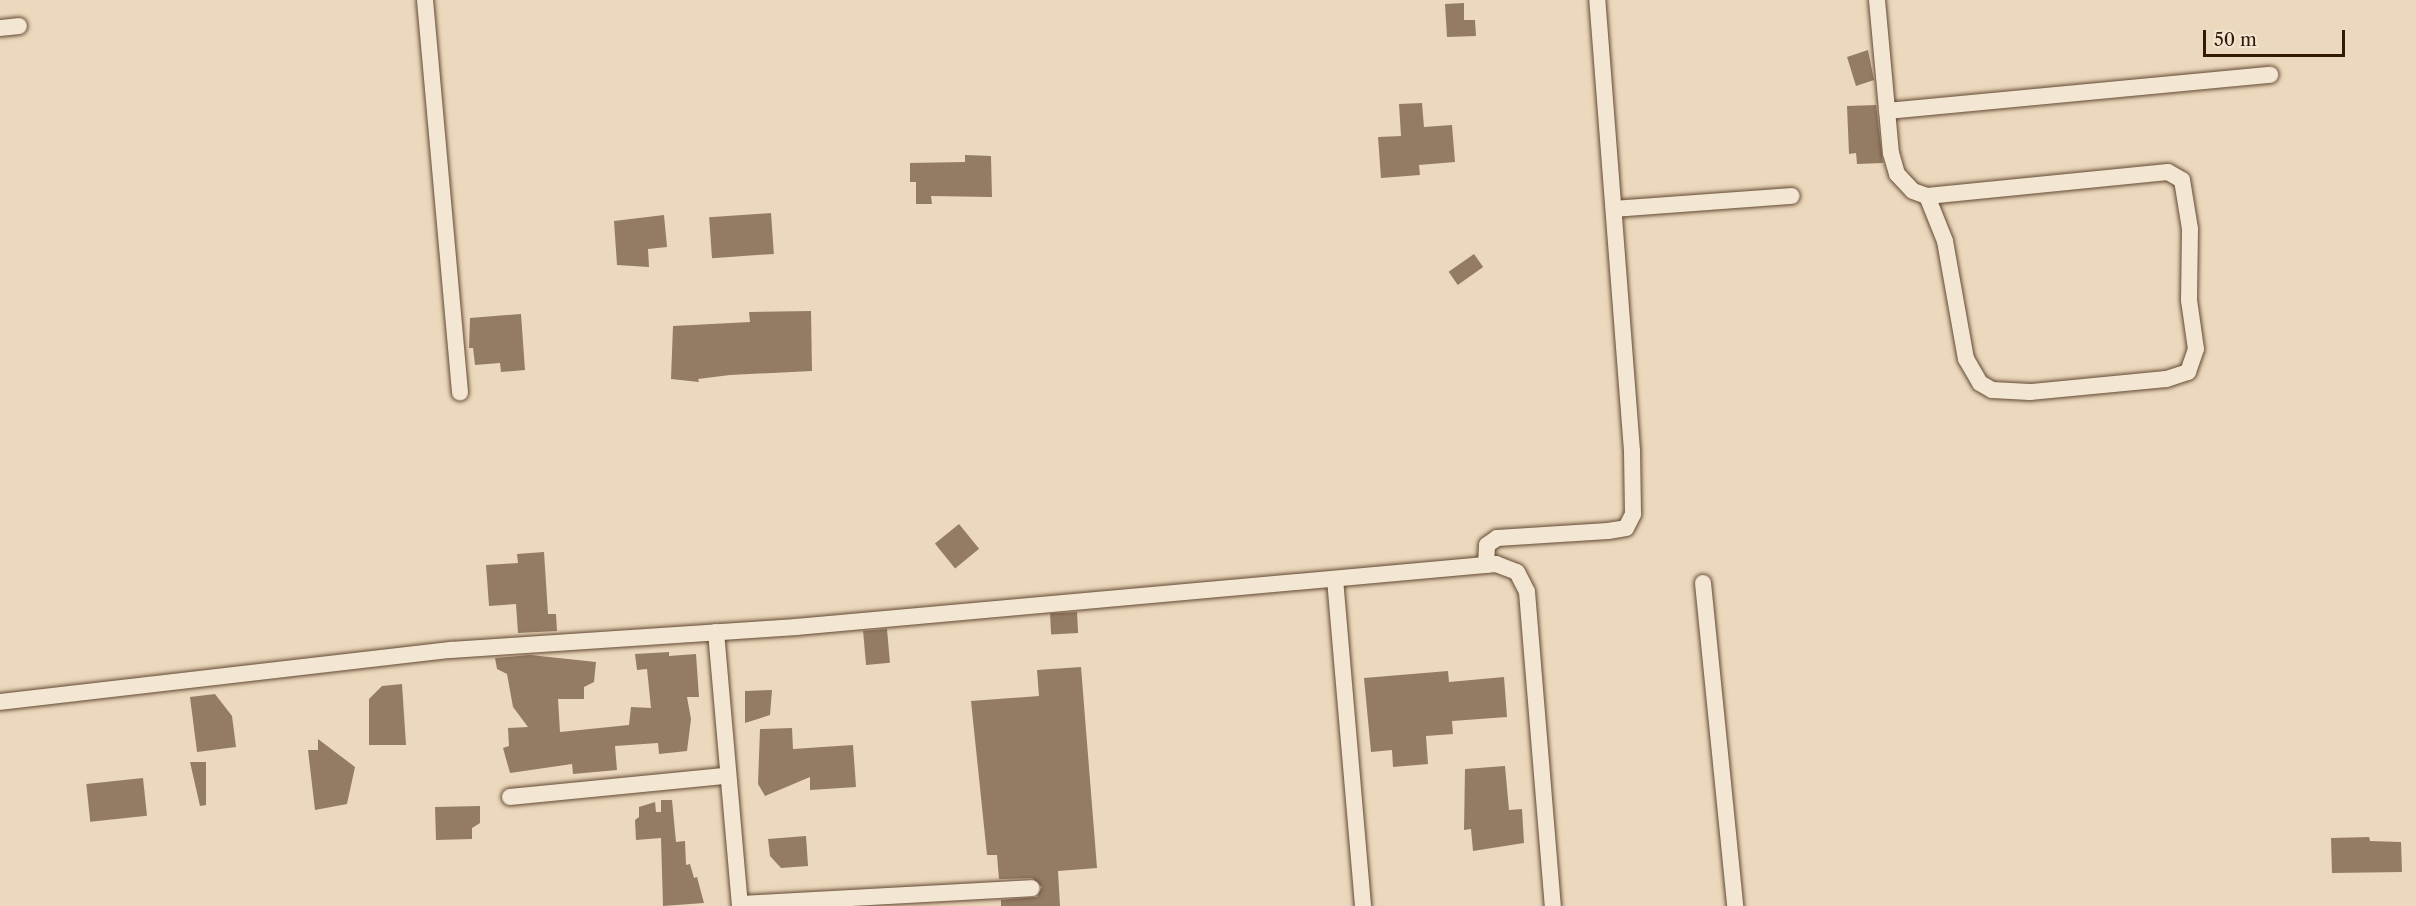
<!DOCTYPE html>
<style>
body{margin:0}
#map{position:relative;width:2416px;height:906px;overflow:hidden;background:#ecd8bc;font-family:"Libre Caslon Text",serif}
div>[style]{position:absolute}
.building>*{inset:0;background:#947c64;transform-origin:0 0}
.roads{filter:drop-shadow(0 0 2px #624933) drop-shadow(0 0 2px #624933)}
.minor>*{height:16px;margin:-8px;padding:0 8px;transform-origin:8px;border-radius:8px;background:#f3e6d3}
span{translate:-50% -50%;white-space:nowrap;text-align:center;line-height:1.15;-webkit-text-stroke:4.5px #f3e6d3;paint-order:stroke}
.scale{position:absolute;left:2203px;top:30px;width:142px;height:27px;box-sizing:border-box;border:3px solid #341905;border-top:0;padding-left:8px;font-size:18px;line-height:21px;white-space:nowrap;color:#341905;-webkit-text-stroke:4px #f3e6d3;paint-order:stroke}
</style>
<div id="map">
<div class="building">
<div style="clip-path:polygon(1464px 3px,1464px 20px,1475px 20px,1476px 36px,1447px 37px,1445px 4px)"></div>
<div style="clip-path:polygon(1868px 50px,1874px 80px,1856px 86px,1847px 57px)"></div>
<div style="clip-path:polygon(1422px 103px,1424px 127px,1452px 125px,1455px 162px,1419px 165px,1420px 175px,1381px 178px,1378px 137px,1401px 136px,1399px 104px)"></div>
<div style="clip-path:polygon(1876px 105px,1883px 163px,1857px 164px,1856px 153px,1849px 154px,1847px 106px)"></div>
<div style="clip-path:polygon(965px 155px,991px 156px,992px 197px,931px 196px,932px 204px,916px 204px,916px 182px,910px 182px,910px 163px,965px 162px)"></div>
<div style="left:771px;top:213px;width:41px;height:62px;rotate:86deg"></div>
<div style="clip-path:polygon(664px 215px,667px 247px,648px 249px,649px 267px,617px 265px,614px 221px)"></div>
<div style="left:1474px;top:254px;width:16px;height:31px;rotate:55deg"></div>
<div style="clip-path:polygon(811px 311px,812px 371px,730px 375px,698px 379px,699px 382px,671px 379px,673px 326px,750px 322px,749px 312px)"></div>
<div style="clip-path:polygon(521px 314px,525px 370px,501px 372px,500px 363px,475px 365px,473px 348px,469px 348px,470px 318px)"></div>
<div style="left:959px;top:524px;width:32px;height:31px;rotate:51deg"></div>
<div style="clip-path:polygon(544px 552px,548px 614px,556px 614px,557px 631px,518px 633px,516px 604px,489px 606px,486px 565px,518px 563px,517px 554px)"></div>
<div style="left:1077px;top:612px;width:21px;height:27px;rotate:87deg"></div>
<div style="left:887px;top:629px;width:34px;height:24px;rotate:85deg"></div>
<div style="clip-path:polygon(669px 652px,669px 656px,696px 654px,699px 697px,687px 697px,691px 719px,687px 751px,659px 754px,658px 743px,615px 746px,617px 770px,573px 774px,572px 764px,510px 773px,503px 748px,509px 746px,508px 728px,528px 727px,513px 707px,507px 674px,497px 669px,495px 658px,530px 655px,596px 662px,594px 682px,584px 687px,584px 699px,558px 699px,560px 732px,629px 725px,631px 707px,651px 708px,647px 669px,637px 670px,635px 654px)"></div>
<div style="clip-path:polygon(1081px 667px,1097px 868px,1058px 871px,1060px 906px,1001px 906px,1001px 900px,1037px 897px,1042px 887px,1032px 878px,999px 879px,997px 855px,987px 855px,971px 701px,1039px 696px,1037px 670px)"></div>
<div style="clip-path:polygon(1448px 671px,1449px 682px,1504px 677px,1507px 717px,1452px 721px,1453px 734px,1426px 736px,1428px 764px,1393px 767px,1392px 750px,1371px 752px,1364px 678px)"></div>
<div style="clip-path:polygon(402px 684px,406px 745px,369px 745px,369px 699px,382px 686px)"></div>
<div style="clip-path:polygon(772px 690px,770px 715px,745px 723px,745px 691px)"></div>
<div style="clip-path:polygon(215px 694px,232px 716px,236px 747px,197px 752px,190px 697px)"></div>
<div style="clip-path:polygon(792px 728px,793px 749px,853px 745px,856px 787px,810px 790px,810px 777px,765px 796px,758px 784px,760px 729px)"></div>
<div style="clip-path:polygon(318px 739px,355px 767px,347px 804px,315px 810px,308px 750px,318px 750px)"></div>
<div style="clip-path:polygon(190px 762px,206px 762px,206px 805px,200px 806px)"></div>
<div style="clip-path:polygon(1505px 766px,1509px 810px,1522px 809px,1524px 843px,1473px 851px,1471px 829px,1464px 830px,1465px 769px)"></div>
<div style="left:143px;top:778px;width:38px;height:57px;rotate:84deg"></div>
<div style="clip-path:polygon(661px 800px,672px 800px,676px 842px,685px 841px,686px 865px,690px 864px,694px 878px,697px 877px,704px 903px,663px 906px,661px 838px,636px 840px,635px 820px,639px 817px,639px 807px,655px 802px,656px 812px,661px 812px)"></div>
<div style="clip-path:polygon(480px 806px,480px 823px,472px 828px,472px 839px,436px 840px,435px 807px)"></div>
<div style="clip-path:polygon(806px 836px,808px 866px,781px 868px,770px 856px,768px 839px)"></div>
<div style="clip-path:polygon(2369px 837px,2370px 841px,2401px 842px,2402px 872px,2332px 873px,2331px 838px)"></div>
</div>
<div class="roads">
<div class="minor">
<div style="left:425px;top:0;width:394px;rotate:84.9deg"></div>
<div style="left:1877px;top:0;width:154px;rotate:84.8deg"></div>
<div style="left:1891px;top:153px;width:22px;rotate:74deg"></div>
<div style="left:1897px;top:174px;width:23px;rotate:47deg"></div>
<div style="left:1913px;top:191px;width:15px;rotate:20deg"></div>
<div style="left:1927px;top:196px;width:242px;rotate:-5.7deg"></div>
<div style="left:2168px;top:172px;width:16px;rotate:30deg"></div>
<div style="left:2182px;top:180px;width:50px;rotate:80.7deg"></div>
<div style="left:2190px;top:229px;width:71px;rotate:90.8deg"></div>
<div style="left:2189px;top:300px;width:49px;rotate:81.9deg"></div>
<div style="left:2196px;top:349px;width:24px;rotate:109deg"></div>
<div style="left:2188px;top:372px;width:23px;rotate:162deg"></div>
<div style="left:2166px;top:379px;width:137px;rotate:174.5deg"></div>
<div style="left:2030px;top:392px;width:38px;rotate:-177deg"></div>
<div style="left:1992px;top:390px;width:14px;rotate:-150deg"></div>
<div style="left:1980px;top:383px;width:28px;rotate:-120deg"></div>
<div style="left:1966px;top:359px;width:120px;rotate:-100.1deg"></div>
<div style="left:1945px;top:241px;width:48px;rotate:-111.8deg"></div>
<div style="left:0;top:28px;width:19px;rotate:-6deg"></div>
<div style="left:1887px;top:111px;width:385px;rotate:-5.4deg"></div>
<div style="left:1614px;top:209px;width:178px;rotate:-4.2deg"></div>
<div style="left:1486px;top:565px;width:20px;rotate:-87deg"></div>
<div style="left:1487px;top:545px;width:12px;rotate:-35deg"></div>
<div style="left:1497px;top:538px;width:111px;rotate:-3.6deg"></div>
<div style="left:1608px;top:531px;width:18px;rotate:-9deg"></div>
<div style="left:1626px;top:528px;width:16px;rotate:-63deg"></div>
<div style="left:1633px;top:514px;width:63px;rotate:-90.9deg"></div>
<div style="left:1632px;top:451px;width:452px;rotate:-94.4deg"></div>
<div style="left:1335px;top:579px;width:328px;rotate:85.1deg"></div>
<div style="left:1703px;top:583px;width:325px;rotate:84.3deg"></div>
<div style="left:716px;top:632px;width:275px;rotate:85deg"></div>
<div style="left:0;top:702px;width:454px;rotate:-6.6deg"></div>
<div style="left:451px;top:650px;width:346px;rotate:-3.8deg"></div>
<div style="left:796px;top:627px;width:703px;rotate:-5.14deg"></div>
<div style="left:1496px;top:564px;width:22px;rotate:21deg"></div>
<div style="left:1517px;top:572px;width:22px;rotate:63deg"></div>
<div style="left:1527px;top:592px;width:315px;rotate:85.3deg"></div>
<div style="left:510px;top:797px;width:217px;rotate:-5.6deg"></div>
<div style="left:740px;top:904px;width:292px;rotate:-3.1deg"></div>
</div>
</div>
<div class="scale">50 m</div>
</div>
